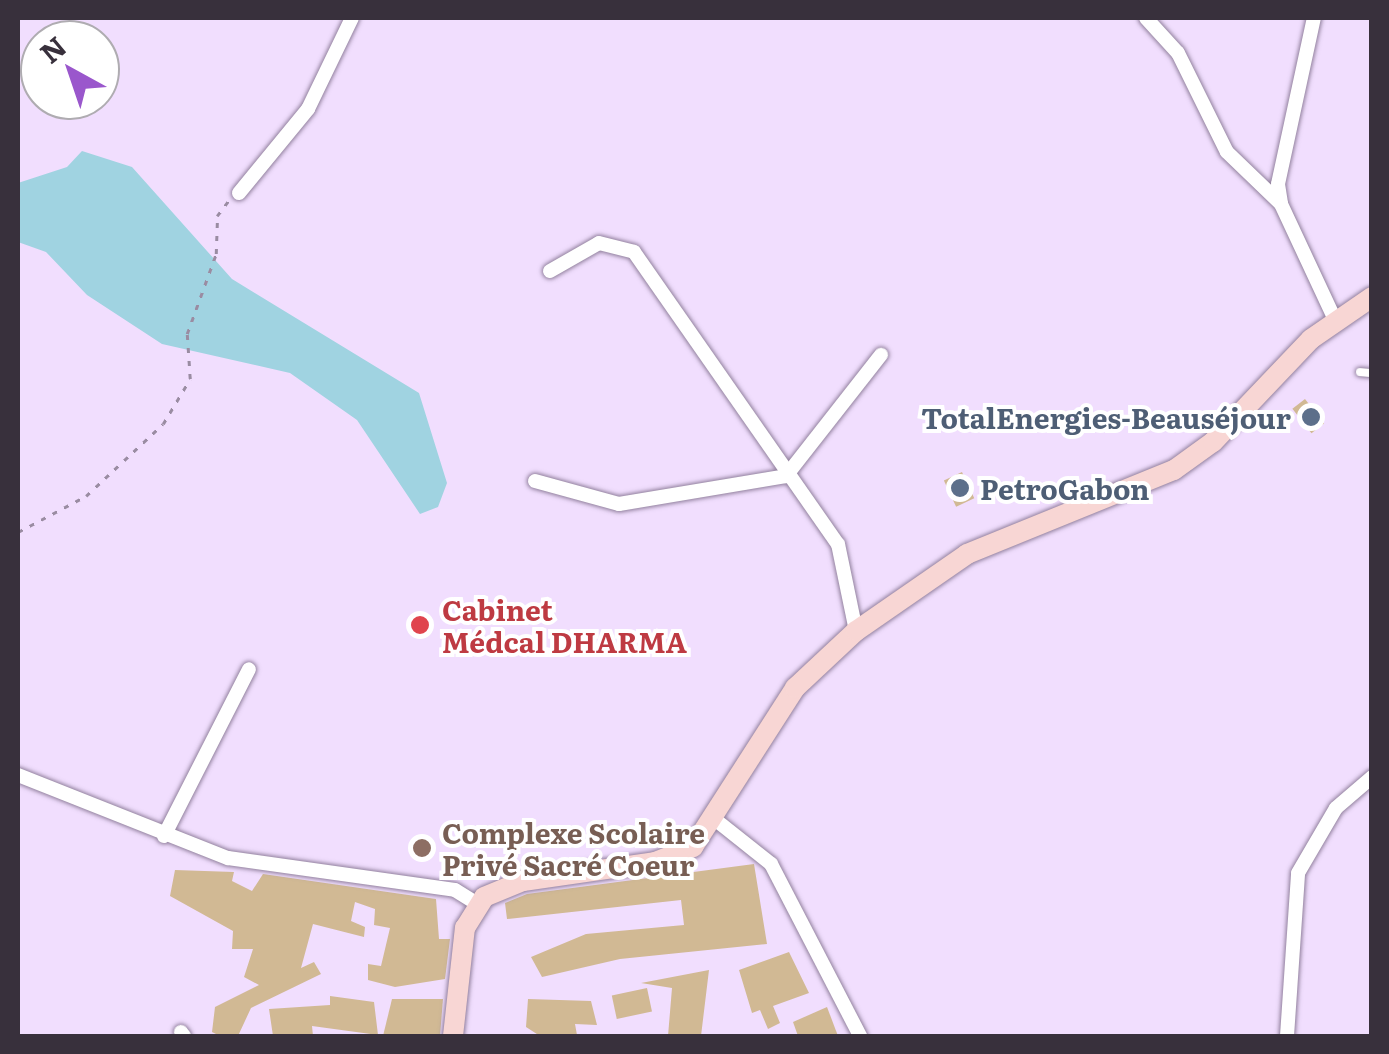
<!DOCTYPE html>
<meta charset="utf-8">
<style>
body{margin:0}
#map{position:relative;width:1389px;height:1054px;overflow:hidden;background:#f1defe;font-family:Literata,serif}
div>[style]{position:absolute}
.water>*{inset:0;background:#a0d3e1}
.building>*{inset:0;background:#d1b994;transform-origin:0 0}
.path>*{height:2.5px;margin-top:-1.25px;transform-origin:0;background:repeating-linear-gradient(90deg,#9a8ca2 0 5px,transparent 0 13px)}
.roads{filter:drop-shadow(0 0 2px #92819e) drop-shadow(0 0 2px #92819e)}
.service>*{height:8px;margin:-4px;padding:0 4px;transform-origin:4px;border-radius:4px;background:#fff}
.minor>*{height:14px;margin:-7px;padding:0 7px;transform-origin:7px;border-radius:7px;background:#fff}
.secondary>*{height:20px;margin:-10px;padding:0 10px;transform-origin:10px;border-radius:10px;background:#f8d6d4}
.dots>*{width:28px;height:28px;translate:-50% -50%;box-sizing:border-box;border:5px solid #fff;border-radius:50%}
span{translate:-50% -50%;white-space:nowrap;text-align:center;line-height:1.15;-webkit-text-stroke:8px #fff;paint-order:stroke}
.service-label{font-size:28px;color:#4e5e75;font-weight:700}
.right{translate:-100% -50%;text-align:right}
.left{translate:0 -50%;text-align:left}
.health-label{font-size:28px;color:#be3a42;font-weight:700}
.education-label{font-size:28px;color:#785e54;font-weight:700}
.frame{position:absolute;inset:0;border:20px solid #38303c;pointer-events:none}
.north{position:absolute;left:20px;top:20px;width:100px;height:100px;box-sizing:border-box;background:#fff;border:2px solid #afacb1;border-radius:50%;rotate:320deg;font-size:28px;font-weight:700;line-height:40px;text-align:center;color:#38303c}
.north::after{content:'';display:block;margin:auto;width:35px;height:45px;background:#9a57cc;clip-path:polygon(50% 0,100% 100%,50% 72%,0 100%)}
</style>
<div id="map">
<div class="water">
<div style="clip-path:polygon(82px 151px,132px 167px,232px 279px,419px 393px,447px 483px,438px 507px,420px 514px,357px 420px,290px 373px,162px 344px,87px 295px,46px 252px,18px 242px,18px 183px,67px 167px)"></div>
</div>
<div class="building">
<div style="left:1305px;top:399px;width:31px;height:16px;rotate:52deg"></div>
<div style="left:962px;top:472px;width:29px;height:20px;rotate:65deg"></div>
<div style="clip-path:polygon(754px 864px,767px 944px,620px 959px,542px 977px,531px 957px,586px 934px,684px 925px,681px 900px,507px 919px,505px 903px,527px 894px)"></div>
<div style="clip-path:polygon(175px 870px,234px 872px,232px 881px,252px 891px,263px 874px,436px 899px,439px 939px,450px 939px,445px 979px,395px 987px,368px 980px,368px 964px,381px 966px,390px 928px,374px 925px,375px 909px,355px 902px,351px 921px,365px 927px,364px 937px,313px 924px,301px 968px,314px 962px,321px 974px,251px 1008px,238px 1036px,220px 1036px,212px 1032px,215px 1007px,259px 985px,244px 977px,253px 949px,232px 949px,233px 931px,170px 896px)"></div>
<div style="clip-path:polygon(789px 952px,809px 993px,773px 1006px,780px 1023px,768px 1029px,760px 1010px,752px 1013px,739px 970px)"></div>
<div style="clip-path:polygon(709px 970px,701px 1036px,668px 1036px,672px 988px,641px 983px)"></div>
<div style="left:647px;top:988px;width:24px;height:36px;rotate:78deg"></div>
<div style="clip-path:polygon(330px 996px,374px 1002px,378px 1035px,312px 1026px,313px 1036px,273px 1036px,269px 1009px,330px 1005px)"></div>
<div style="clip-path:polygon(392px 999px,443px 999px,440px 1036px,383px 1036px)"></div>
<div style="clip-path:polygon(528px 999px,591px 1001px,597px 1025px,575px 1024px,577px 1035px,540px 1036px,526px 1027px)"></div>
<div style="clip-path:polygon(827px 1007px,838px 1036px,798px 1036px,793px 1022px)"></div>
</div>
<div class="path">
<div style="left:18px;top:532px;width:77px;rotate:-27.9deg"></div>
<div style="left:86px;top:496px;width:105px;rotate:-43.1deg"></div>
<div style="left:163px;top:424px;width:52px;rotate:-59deg"></div>
<div style="left:190px;top:379px;width:45px;rotate:-93.8deg"></div>
<div style="left:187px;top:334px;width:85px;rotate:-70.1deg"></div>
<div style="left:216px;top:254px;width:38px;rotate:-88deg"></div>
<div style="left:217px;top:216px;width:21px;rotate:-53deg"></div>
</div>
<div class="roads">
<div class="service">
<div style="left:1360px;top:372px;width:12px;rotate:5deg"></div>
</div>
<div class="minor">
<div style="left:1146px;top:18px;width:47px;rotate:47.6deg"></div>
<div style="left:1178px;top:53px;width:110px;rotate:63.7deg"></div>
<div style="left:1227px;top:152px;width:75px;rotate:43.9deg"></div>
<div style="left:1281px;top:204px;width:128px;rotate:65deg"></div>
<div style="left:239px;top:193px;width:109px;rotate:-50.6deg"></div>
<div style="left:308px;top:109px;width:101px;rotate:-64.2deg"></div>
<div style="left:1281px;top:203px;width:19px;rotate:-99deg"></div>
<div style="left:1278px;top:184px;width:170px;rotate:-77.8deg"></div>
<div style="left:550px;top:271px;width:56px;rotate:-29.7deg"></div>
<div style="left:599px;top:243px;width:36px;rotate:14deg"></div>
<div style="left:634px;top:252px;width:356px;rotate:55.1deg"></div>
<div style="left:838px;top:544px;width:89px;rotate:78.3deg"></div>
<div style="left:535px;top:481px;width:87px;rotate:15.3deg"></div>
<div style="left:619px;top:504px;width:169px;rotate:-9.5deg"></div>
<div style="left:786px;top:476px;width:154px;rotate:-51.9deg"></div>
<div style="left:18px;top:775px;width:226px;rotate:21.6deg"></div>
<div style="left:228px;top:858px;width:229px;rotate:8deg"></div>
<div style="left:455px;top:890px;width:26px;rotate:32deg"></div>
<div style="left:717px;top:821px;width:69px;rotate:38.5deg"></div>
<div style="left:771px;top:864px;width:194px;rotate:62.6deg"></div>
<div style="left:164px;top:836px;width:187px;rotate:-63deg"></div>
<div style="left:181px;top:1032px;width:5px;rotate:53deg"></div>
<div style="left:1287px;top:1036px;width:163px;rotate:-86.1deg"></div>
<div style="left:1298px;top:873px;width:75px;rotate:-59.7deg"></div>
<div style="left:1336px;top:808px;width:48px;rotate:-40.7deg"></div>
</div>
<div class="secondary">
<div style="left:453px;top:1036px;width:109px;rotate:-83.7deg"></div>
<div style="left:465px;top:928px;width:36px;rotate:-58deg"></div>
<div style="left:484px;top:897px;width:42px;rotate:-22.3deg"></div>
<div style="left:523px;top:881px;width:133px;rotate:-8.2deg"></div>
<div style="left:655px;top:862px;width:41px;rotate:-21.5deg"></div>
<div style="left:693px;top:847px;width:189px;rotate:-57.3deg"></div>
<div style="left:795px;top:688px;width:83px;rotate:-43.1deg"></div>
<div style="left:856px;top:631px;width:135px;rotate:-34.7deg"></div>
<div style="left:967px;top:554px;width:223px;rotate:-22.1deg"></div>
<div style="left:1174px;top:470px;width:48px;rotate:-35.7deg"></div>
<div style="left:1213px;top:442px;width:142px;rotate:-46.4deg"></div>
<div style="left:1311px;top:339px;width:74px;rotate:-34.5deg"></div>
</div>
</div>
<div class="dots">
<div style="left:1311px;top:417px;background:#5c6f8a"></div>
<div style="left:960px;top:488px;background:#5c6f8a"></div>
<div style="left:420px;top:625px;background:#e0444e"></div>
<div style="left:422px;top:848px;background:#8d6e63"></div>
</div>
<div class="service-label">
<span class="right" style="left:1291px;top:417px">TotalEnergies-Beauséjour</span>
<span class="left" style="left:980px;top:488px">PetroGabon</span>
</div>
<div class="health-label">
<span class="left" style="left:442px;top:625px">Cabinet<br>Médcal DHARMA</span>
</div>
<div class="education-label">
<span class="left" style="left:442px;top:848px">Complexe Scolaire<br>Privé Sacré Coeur</span>
</div>
<div class="frame"></div>
<div class="north">N</div>
</div>
